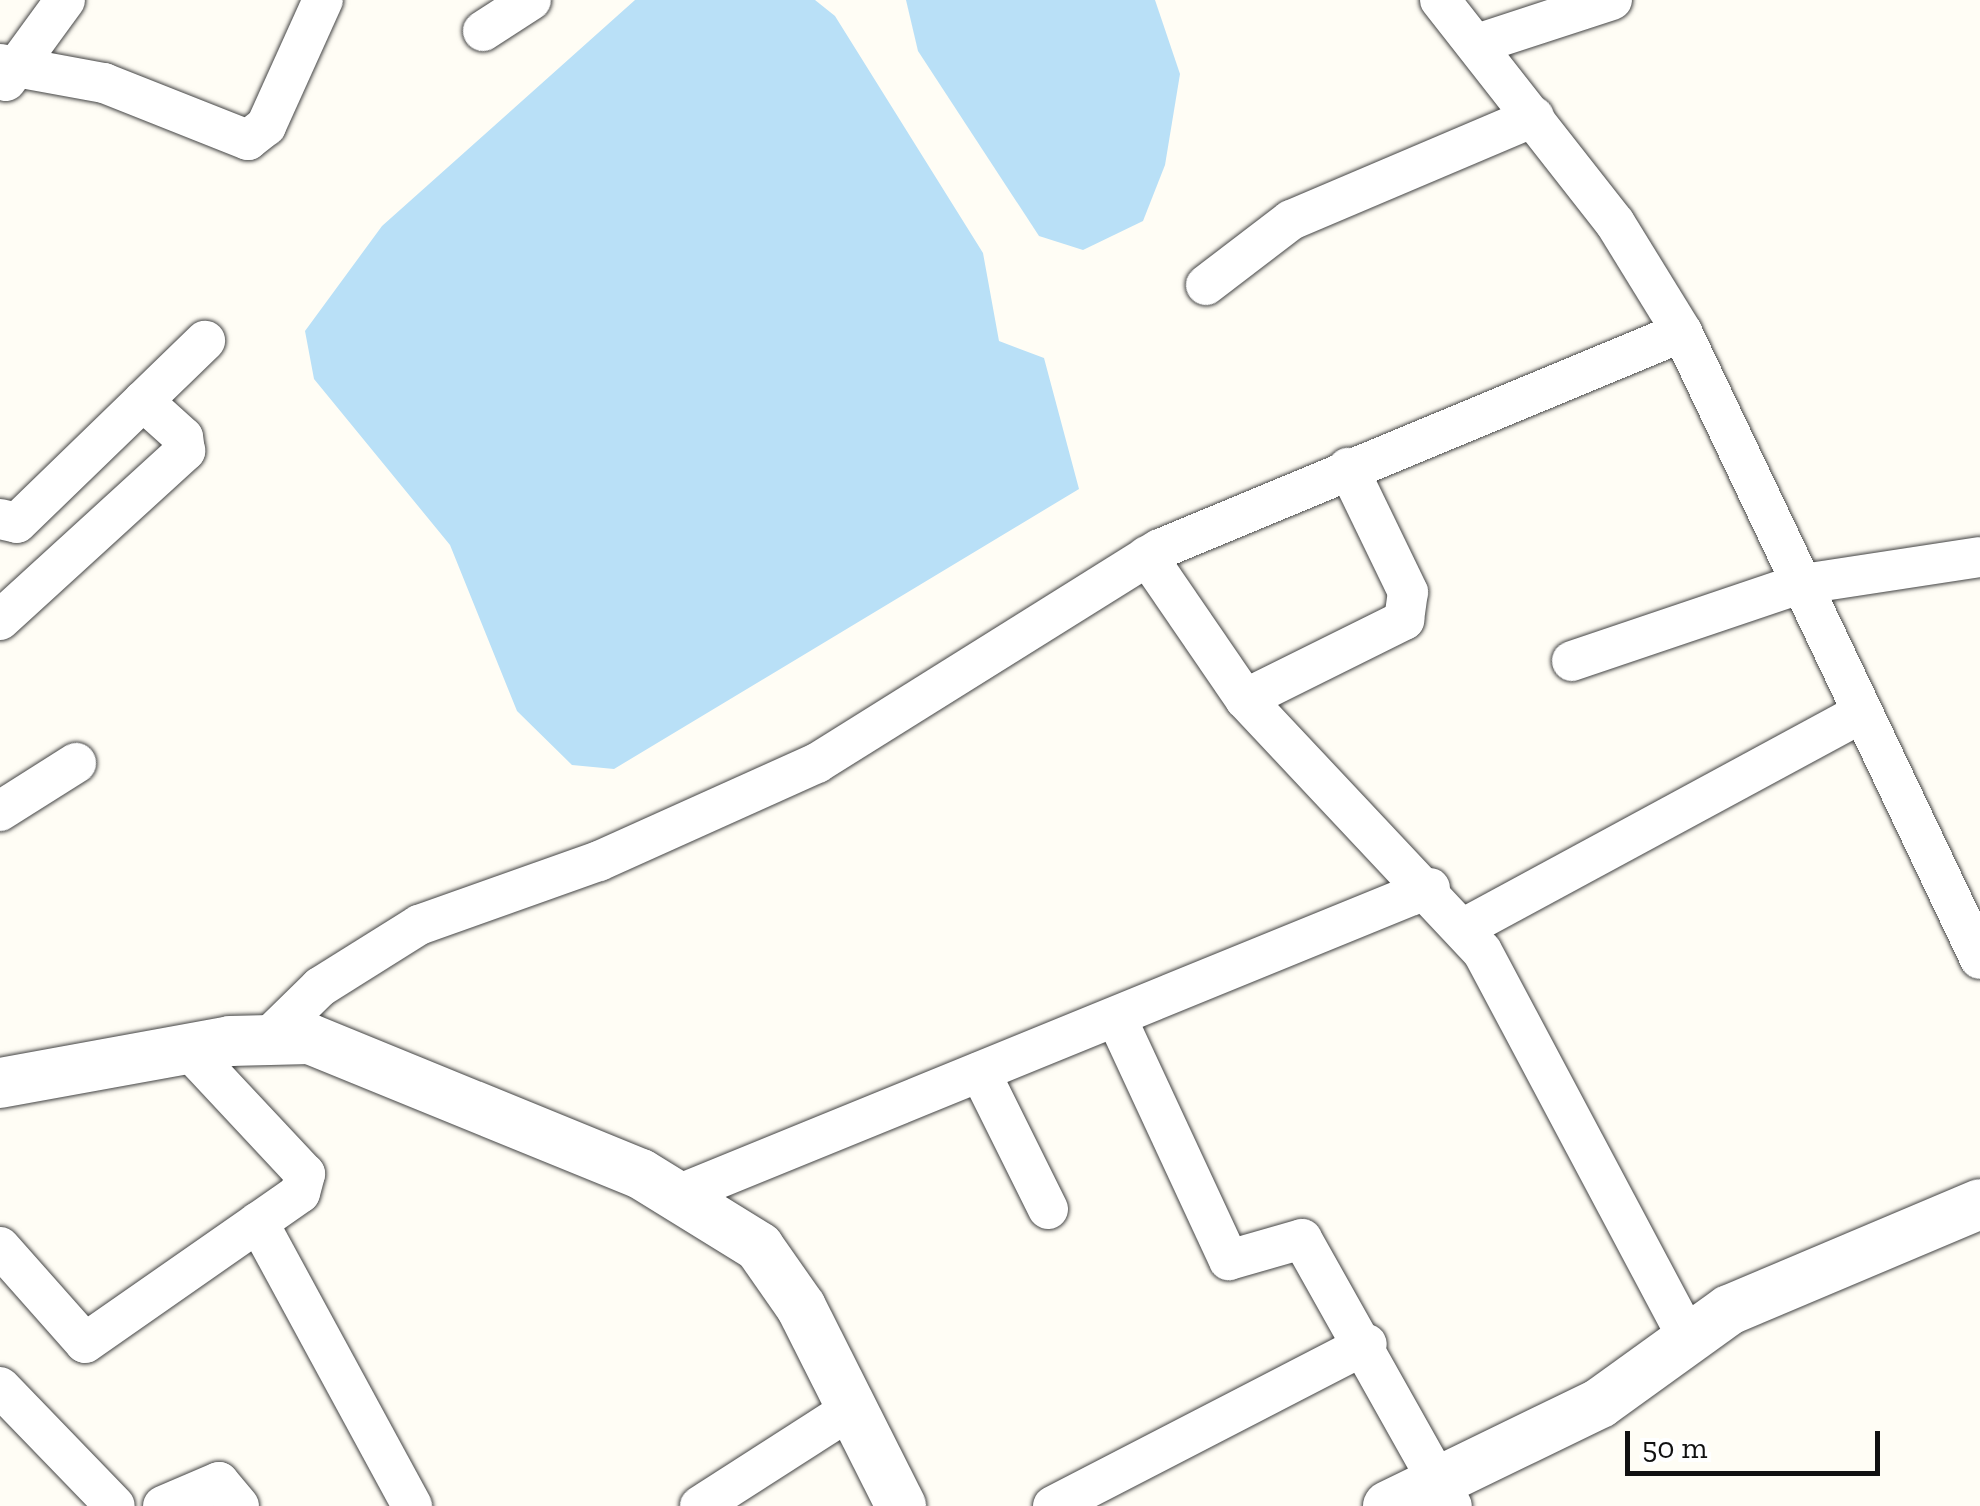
<!DOCTYPE html>
<style>
body{margin:0}
#map{position:relative;width:1980px;height:1506px;overflow:hidden;background:#fffdf5;font-family:"Zilla Slab",serif}
div>[style]{position:absolute}
.water>*{inset:0;background:#b9e0f7}
.roads{filter:drop-shadow(0 0 2px #444) drop-shadow(0 0 2px #444)}
.minor>*{height:40px;margin:-20px;padding:0 20px;transform-origin:20px;border-radius:20px;background:#fff}
.tertiary>*{height:50px;margin:-25px;padding:0 25px;transform-origin:25px;border-radius:25px;background:#fff}
span{translate:-50% -50%;white-space:nowrap;text-align:center;line-height:1.15;-webkit-text-stroke:10px #fff;paint-order:stroke}
.scale{position:absolute;left:1625px;top:1431px;width:255px;height:45px;box-sizing:border-box;border:5px solid #111;border-top:0;padding-left:12px;font-size:30px;line-height:35px;white-space:nowrap;color:#111;-webkit-text-stroke:8px #fff;paint-order:stroke}
</style>
<div id="map">
<div class="water">
<div style="clip-path:polygon(635px 0,815px 0,835px 16px,983px 253px,999px 341px,1044px 358px,1079px 489px,614px 769px,572px 765px,517px 711px,450px 545px,314px 379px,305px 331px,382px 226px)"></div>
<div style="clip-path:polygon(906px 0,1155px 0,1180px 74px,1165px 165px,1143px 221px,1083px 250px,1039px 236px,918px 51px)"></div>
</div>
<div class="roads">
<div class="minor">
<div style="left:1440px;top:0;width:283px;rotate:51.9deg"></div>
<div style="left:1615px;top:223px;width:128px;rotate:58.4deg"></div>
<div style="left:1682px;top:332px;width:694px;rotate:64.58deg"></div>
<div style="left:483px;top:31px;width:57px;rotate:-32.9deg"></div>
<div style="left:1477px;top:44px;width:142px;rotate:-18.1deg"></div>
<div style="left:0;top:64px;width:106px;rotate:10.4deg"></div>
<div style="left:104px;top:83px;width:155px;rotate:21.6deg"></div>
<div style="left:248px;top:140px;width:23px;rotate:-38deg"></div>
<div style="left:266px;top:126px;width:138px;rotate:-65.7deg"></div>
<div style="left:6px;top:81px;width:100px;rotate:-53.9deg"></div>
<div style="left:1206px;top:285px;width:107px;rotate:-37.4deg"></div>
<div style="left:1291px;top:220px;width:264px;rotate:-23deg"></div>
<div style="left:0;top:519px;width:17px;rotate:13deg"></div>
<div style="left:17px;top:523px;width:262px;rotate:-44.1deg"></div>
<div style="left:1147px;top:556px;width:173px;rotate:55.6deg"></div>
<div style="left:1245px;top:699px;width:346px;rotate:46.8deg"></div>
<div style="left:1482px;top:951px;width:438px;rotate:62deg"></div>
<div style="left:0;top:620px;width:251px;rotate:-42.4deg"></div>
<div style="left:185px;top:451px;width:14px;rotate:-98deg"></div>
<div style="left:183px;top:437px;width:54px;rotate:-138deg"></div>
<div style="left:1572px;top:661px;width:237px;rotate:-18.7deg"></div>
<div style="left:1797px;top:585px;width:185px;rotate:-8.7deg"></div>
<div style="left:1245px;top:699px;width:178px;rotate:-26.4deg"></div>
<div style="left:1404px;top:620px;width:28px;rotate:-82deg"></div>
<div style="left:1408px;top:592px;width:138px;rotate:-115.8deg"></div>
<div style="left:0;top:811px;width:90px;rotate:-32.3deg"></div>
<div style="left:1464px;top:928px;width:450px;rotate:-28.4deg"></div>
<div style="left:1116px;top:1017px;width:268px;rotate:65.1deg"></div>
<div style="left:1229px;top:1260px;width:76px;rotate:-16deg"></div>
<div style="left:1302px;top:1239px;width:306px;rotate:60.7deg"></div>
<div style="left:271px;top:1035px;width:69px;rotate:-44.4deg"></div>
<div style="left:320px;top:987px;width:117px;rotate:-32.1deg"></div>
<div style="left:419px;top:925px;width:191px;rotate:-19.6deg"></div>
<div style="left:599px;top:861px;width:239px;rotate:-24.2deg"></div>
<div style="left:817px;top:763px;width:404px;rotate:-32deg"></div>
<div style="left:1160px;top:549px;width:565px;rotate:-22.57deg"></div>
<div style="left:980px;top:1072px;width:153px;rotate:63.6deg"></div>
<div style="left:680px;top:1194px;width:810px;rotate:-22.2deg"></div>
<div style="left:258px;top:1222px;width:323px;rotate:61.5deg"></div>
<div style="left:0;top:1247px;width:128px;rotate:48.5deg"></div>
<div style="left:85px;top:1343px;width:262px;rotate:-34.9deg"></div>
<div style="left:300px;top:1193px;width:20px;rotate:-75deg"></div>
<div style="left:305px;top:1174px;width:173px;rotate:-133.1deg"></div>
<div style="left:0;top:1387px;width:165px;rotate:46deg"></div>
<div style="left:163px;top:1506px;width:61px;rotate:-23.2deg"></div>
<div style="left:219px;top:1482px;width:31px;rotate:50deg"></div>
<div style="left:700px;top:1506px;width:183px;rotate:-32.7deg"></div>
<div style="left:1053px;top:1506px;width:353px;rotate:-27.3deg"></div>
</div>
<div class="tertiary">
<div style="left:0;top:1083px;width:234px;rotate:-10.3deg"></div>
<div style="left:230px;top:1041px;width:80px;rotate:-1.4deg"></div>
<div style="left:310px;top:1039px;width:357px;rotate:22.2deg"></div>
<div style="left:641px;top:1174px;width:139px;rotate:31.7deg"></div>
<div style="left:759px;top:1247px;width:73px;rotate:55deg"></div>
<div style="left:801px;top:1307px;width:223px;rotate:63.3deg"></div>
<div style="left:1388px;top:1506px;width:236px;rotate:-25.9deg"></div>
<div style="left:1600px;top:1403px;width:159px;rotate:-35.8deg"></div>
<div style="left:1729px;top:1310px;width:272px;rotate:-22.9deg"></div>
</div>
</div>
<div class="scale">50 m</div>
</div>
